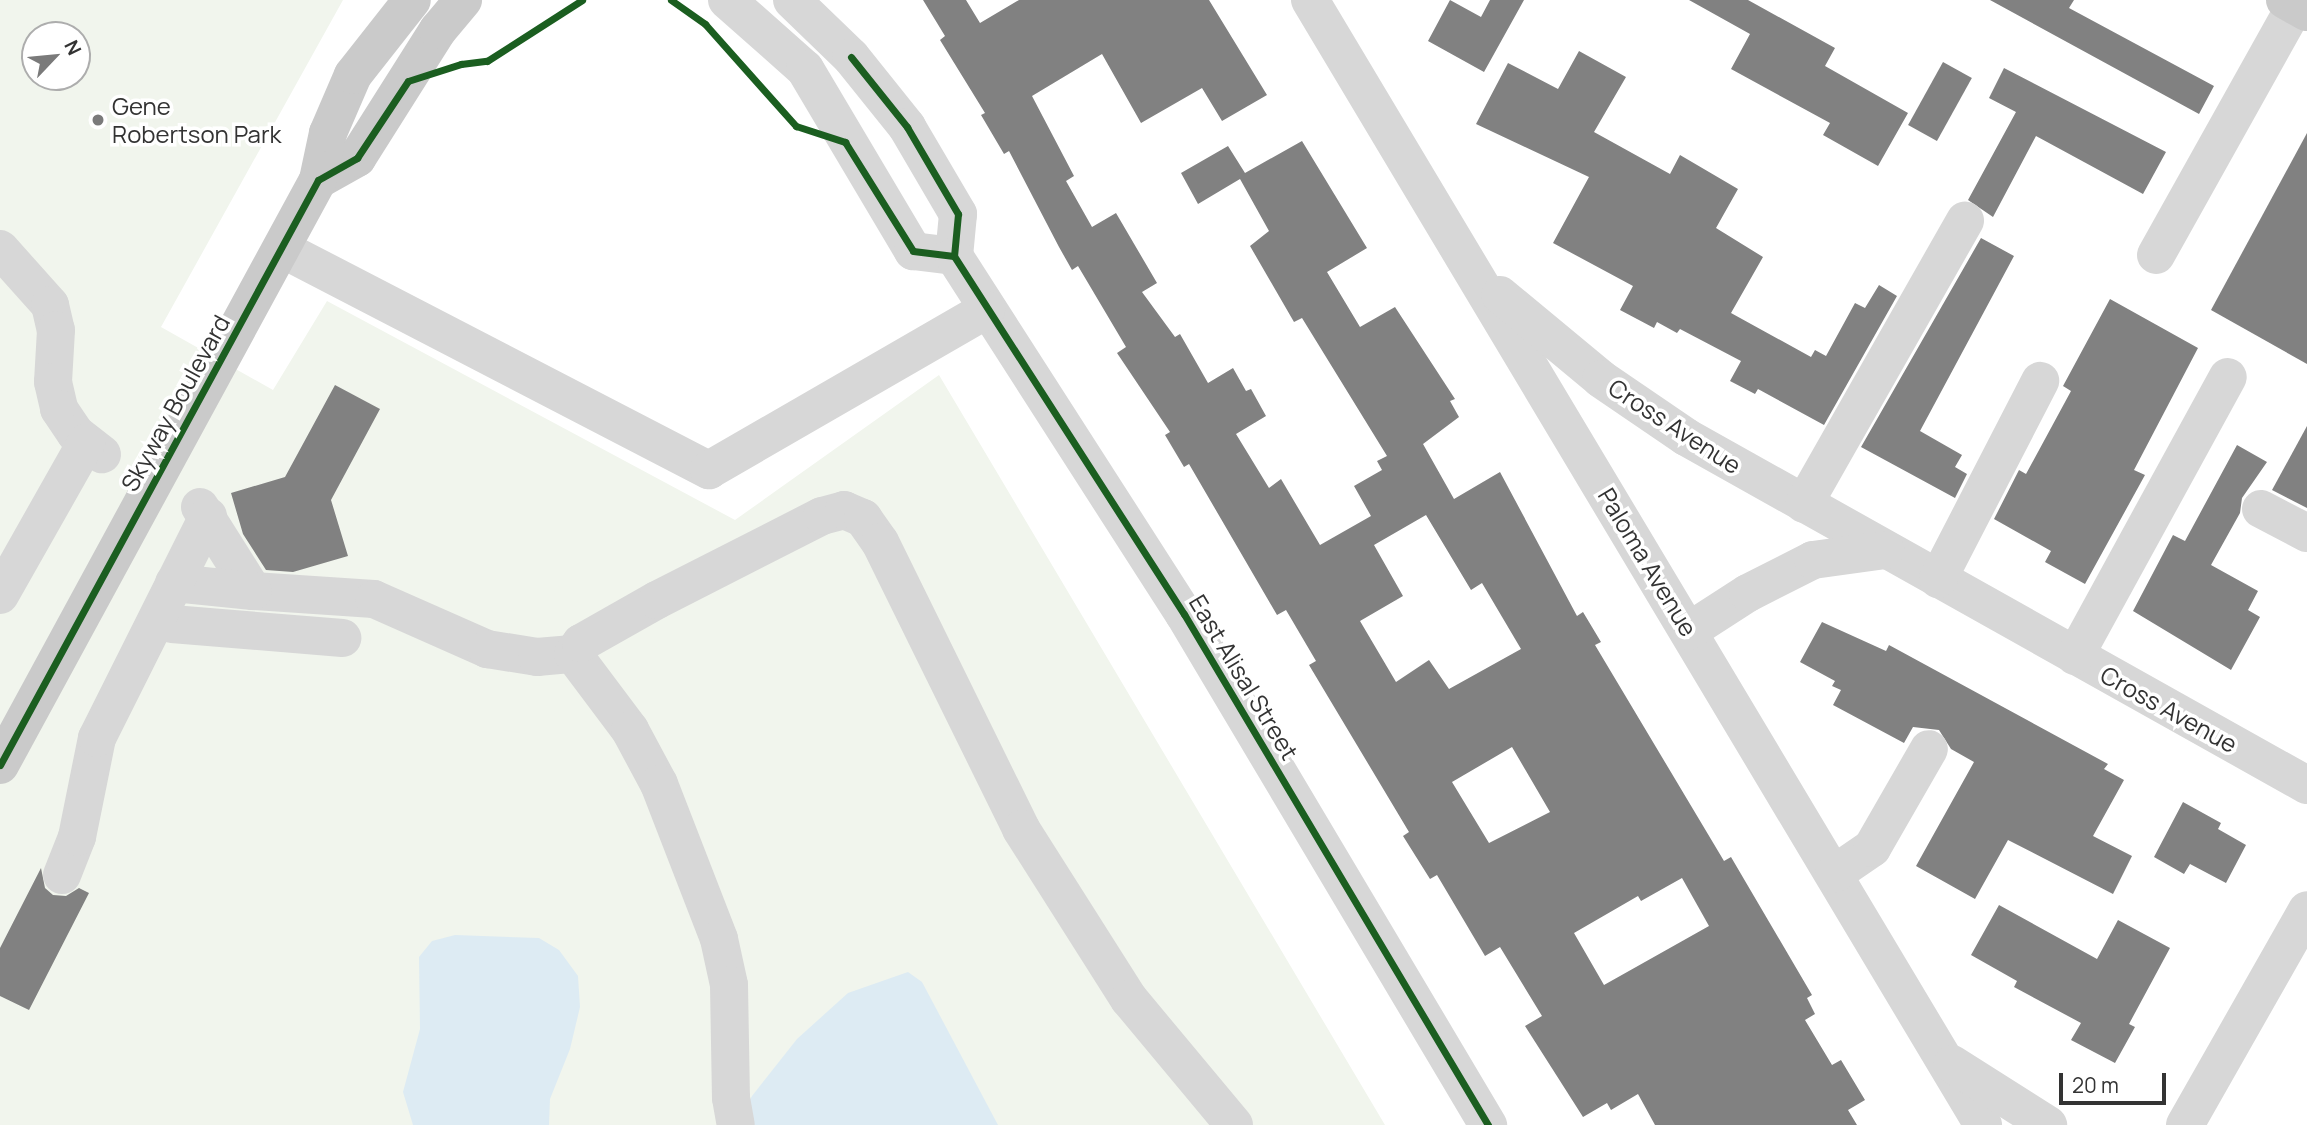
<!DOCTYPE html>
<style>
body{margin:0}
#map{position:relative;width:2307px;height:1125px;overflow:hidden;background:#fff;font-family:Manrope,sans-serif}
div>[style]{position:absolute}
.green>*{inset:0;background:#f1f5ed}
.water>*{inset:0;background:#ddebf3}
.building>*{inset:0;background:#818181;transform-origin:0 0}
.minor>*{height:38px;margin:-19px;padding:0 19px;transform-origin:19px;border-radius:19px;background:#d7d7d7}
.major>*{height:38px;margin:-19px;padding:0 19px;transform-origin:19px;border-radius:19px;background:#cacaca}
.cycleway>*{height:7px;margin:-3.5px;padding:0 3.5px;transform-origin:3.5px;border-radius:3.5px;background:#1b5e20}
.dots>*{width:19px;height:19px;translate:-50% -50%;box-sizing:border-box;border:4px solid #fff;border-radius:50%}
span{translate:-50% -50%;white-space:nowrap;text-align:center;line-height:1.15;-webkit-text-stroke:7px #fff;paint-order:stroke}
.poi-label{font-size:24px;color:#333}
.left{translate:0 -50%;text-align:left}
.street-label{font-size:24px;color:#333}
.north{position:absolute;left:21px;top:21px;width:70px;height:70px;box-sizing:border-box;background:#fff;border:2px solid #adadad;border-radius:50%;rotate:64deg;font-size:19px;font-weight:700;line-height:28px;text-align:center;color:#333}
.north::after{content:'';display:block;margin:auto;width:24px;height:32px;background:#7a7a7a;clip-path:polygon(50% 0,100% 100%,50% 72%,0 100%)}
.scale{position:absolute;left:2059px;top:1073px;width:107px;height:32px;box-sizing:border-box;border:4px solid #333;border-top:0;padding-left:9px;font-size:21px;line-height:24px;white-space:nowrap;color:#333;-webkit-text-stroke:5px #fff;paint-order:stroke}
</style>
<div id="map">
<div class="green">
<div style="clip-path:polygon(evenodd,0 0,343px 0,161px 327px,273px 390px,327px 301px,735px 520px,939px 375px,1385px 1125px,0 1125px,0 0,35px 35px,77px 35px,77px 77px,35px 77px,35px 35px)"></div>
</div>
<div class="water">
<div style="clip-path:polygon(455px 935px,539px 938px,559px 950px,578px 976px,580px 1007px,570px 1049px,550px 1099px,549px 1125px,413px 1125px,403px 1092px,420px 1029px,419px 957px,432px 941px)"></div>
<div style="clip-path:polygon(908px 972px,922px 982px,998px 1125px,751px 1125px,748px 1103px,752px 1096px,797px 1039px,848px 993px)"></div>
</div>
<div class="building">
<div style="clip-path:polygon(evenodd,923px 0,966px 0,980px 23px,1019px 0,1209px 0,1267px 95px,1222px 121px,1202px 88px,1141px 123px,1102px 54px,1032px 96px,1074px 176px,1066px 181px,1092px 227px,1116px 213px,1157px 283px,1142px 292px,1175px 337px,1180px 334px,1208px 383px,1233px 368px,1246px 391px,1251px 389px,1266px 416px,1236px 434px,1269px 488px,1281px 479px,1320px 545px,1371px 516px,1354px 486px,1382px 470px,1377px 461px,1387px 456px,1302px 318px,1294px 322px,1250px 246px,1269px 231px,1240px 179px,1198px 204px,1181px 173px,1228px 146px,1245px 173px,1302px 141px,1367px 248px,1327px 272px,1360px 327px,1395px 307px,1455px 399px,1450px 401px,1459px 417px,1423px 444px,1454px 499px,1500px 472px,1577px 616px,1583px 612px,1601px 642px,1595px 645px,1724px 861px,1731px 857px,1812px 995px,1807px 998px,1815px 1014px,1805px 1020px,1832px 1065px,1841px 1060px,1865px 1100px,1848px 1110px,1857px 1125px,1655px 1125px,1638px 1094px,1611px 1110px,1607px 1103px,1583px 1117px,1525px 1026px,1542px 1016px,1500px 947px,1485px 956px,1437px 875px,1430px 879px,1403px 836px,1409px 832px,1309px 665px,1316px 661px,1286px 610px,1277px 615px,1189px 464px,1184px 467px,1165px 435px,1170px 432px,1117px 353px,1126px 347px,1078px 266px,1072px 270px,1059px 247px,1009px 151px,1004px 154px,981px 115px,985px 113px,940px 40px,945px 36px,923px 0,1426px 515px,1471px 590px,1482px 583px,1521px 649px,1449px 689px,1429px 660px,1396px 682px,1360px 621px,1403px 596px,1374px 545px,1426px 515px,923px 0,1512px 747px,1550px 812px,1489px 843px,1452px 782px,1512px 747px,923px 0,1682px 878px,1709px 926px,1604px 985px,1574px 933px,1638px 896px,1641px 901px,1682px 878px)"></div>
<div style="clip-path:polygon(1450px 0,1481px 17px,1490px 0,1524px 0,1484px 72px,1428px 41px)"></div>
<div style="clip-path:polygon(1689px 0,1748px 0,1835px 48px,1825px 66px,1908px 113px,1878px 166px,1823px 135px,1830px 123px,1731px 69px,1750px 34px)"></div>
<div style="clip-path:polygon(1990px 0,2074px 0,2069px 8px,2214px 86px,2199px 114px)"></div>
<div style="clip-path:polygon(1579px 51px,1626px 77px,1594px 132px,1670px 174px,1680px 155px,1738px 189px,1716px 228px,1763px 257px,1731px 313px,1811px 357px,1815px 350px,1826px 356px,1855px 303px,1865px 308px,1879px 285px,1897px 296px,1824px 425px,1758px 389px,1755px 394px,1730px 381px,1741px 361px,1680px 329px,1677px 333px,1657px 322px,1654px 328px,1620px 310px,1633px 286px,1553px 243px,1589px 177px,1476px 124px,1508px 63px,1558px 89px)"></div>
<div style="left:1943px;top:62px;width:33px;height:72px;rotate:29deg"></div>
<div style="clip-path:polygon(2004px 68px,2166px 152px,2143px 194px,2036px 136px,1993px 217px,1968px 200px,2016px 112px,1989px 98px)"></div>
<div style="clip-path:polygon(2307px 133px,2307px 364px,2211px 310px)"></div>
<div style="clip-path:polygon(1981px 238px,2014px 256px,1920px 431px,1962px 455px,1955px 467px,1967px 474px,1955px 498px,1861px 447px)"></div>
<div style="clip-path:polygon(2110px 299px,2198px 348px,2134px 470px,2145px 475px,2085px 584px,2045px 562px,2051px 551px,1994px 519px,2019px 470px,2026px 474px,2071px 391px,2063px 386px)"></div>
<div style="clip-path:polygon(335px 385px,380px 409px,331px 500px,348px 556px,293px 572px,266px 570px,243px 534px,231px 493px,285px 477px)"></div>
<div style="clip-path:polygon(2307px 426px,2307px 508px,2272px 490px)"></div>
<div style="clip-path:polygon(2237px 445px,2267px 462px,2242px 498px,2240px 513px,2211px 565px,2258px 591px,2248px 610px,2260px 617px,2231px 670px,2133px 611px,2173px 535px,2185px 541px)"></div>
<div style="clip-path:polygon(1822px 622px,1886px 651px,1889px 645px,2108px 764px,2104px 769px,2124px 780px,2093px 836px,2132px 856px,2113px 894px,2008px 840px,1975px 899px,1916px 866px,1974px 762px,1951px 749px,1939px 730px,1913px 727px,1904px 743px,1833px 705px,1841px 690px,1832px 686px,1835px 681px,1800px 662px)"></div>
<div style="clip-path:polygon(2183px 802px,2221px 823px,2218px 829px,2246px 845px,2226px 883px,2190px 864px,2184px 874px,2154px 857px)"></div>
<div style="clip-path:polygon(41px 868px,45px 888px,53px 895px,66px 896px,79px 888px,89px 893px,29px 1010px,0 996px,0 948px)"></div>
<div style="clip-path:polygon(1999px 905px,2097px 959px,2118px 920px,2170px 948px,2129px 1024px,2135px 1027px,2115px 1063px,2071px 1040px,2081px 1023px,2014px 987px,2017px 981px,1971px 955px)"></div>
</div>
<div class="minor">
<div style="left:727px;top:0;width:104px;rotate:41.5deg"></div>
<div style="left:805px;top:69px;width:212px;rotate:59.3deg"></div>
<div style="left:913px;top:251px;width:41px;rotate:7deg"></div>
<div style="left:792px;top:0;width:82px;rotate:44deg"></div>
<div style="left:851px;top:57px;width:90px;rotate:51.3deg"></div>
<div style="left:907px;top:127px;width:101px;rotate:59.6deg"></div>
<div style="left:958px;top:214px;width:42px;rotate:95.4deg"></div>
<div style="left:954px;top:256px;width:426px;rotate:57.3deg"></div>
<div style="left:1184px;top:614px;width:595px;rotate:59.25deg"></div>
<div style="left:1310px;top:0;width:1311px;rotate:59.11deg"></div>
<div style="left:0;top:249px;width:75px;rotate:48.2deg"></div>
<div style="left:50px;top:305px;width:26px;rotate:77deg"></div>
<div style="left:56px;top:330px;width:52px;rotate:93.3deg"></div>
<div style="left:53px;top:382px;width:28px;rotate:77deg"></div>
<div style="left:59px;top:409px;width:30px;rotate:56deg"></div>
<div style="left:76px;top:434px;width:33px;rotate:38deg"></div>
<div style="left:282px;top:249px;width:481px;rotate:27.4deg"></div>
<div style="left:709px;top:470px;width:320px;rotate:-30deg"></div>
<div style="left:2156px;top:255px;width:285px;rotate:-60.8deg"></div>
<div style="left:1500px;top:295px;width:131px;rotate:39.7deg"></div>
<div style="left:1601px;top:379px;width:103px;rotate:34.3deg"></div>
<div style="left:1686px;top:437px;width:712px;rotate:29.27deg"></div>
<div style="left:1804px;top:504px;width:326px;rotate:-60.4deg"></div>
<div style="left:200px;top:507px;width:99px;rotate:57.8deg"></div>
<div style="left:253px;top:591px;width:121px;rotate:3.8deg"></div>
<div style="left:374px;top:599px;width:124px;rotate:23.9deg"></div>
<div style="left:487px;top:649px;width:51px;rotate:9.1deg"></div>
<div style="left:537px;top:657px;width:36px;rotate:-5deg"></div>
<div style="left:573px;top:654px;width:95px;rotate:53.1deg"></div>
<div style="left:630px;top:730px;width:61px;rotate:61.8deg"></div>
<div style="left:659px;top:784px;width:166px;rotate:68.8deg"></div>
<div style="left:719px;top:939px;width:47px;rotate:77.7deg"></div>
<div style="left:729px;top:985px;width:113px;rotate:89deg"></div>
<div style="left:731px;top:1098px;width:27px;rotate:80deg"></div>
<div style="left:2261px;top:509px;width:52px;rotate:27.6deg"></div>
<div style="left:1938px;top:579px;width:223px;rotate:-62.7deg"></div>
<div style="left:174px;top:583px;width:79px;rotate:5.8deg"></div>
<div style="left:0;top:595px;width:175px;rotate:-60.5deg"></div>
<div style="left:172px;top:624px;width:171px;rotate:4.7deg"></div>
<div style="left:1689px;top:631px;width:70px;rotate:-32.8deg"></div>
<div style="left:1748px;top:593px;width:73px;rotate:-26.9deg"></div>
<div style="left:1813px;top:560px;width:73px;rotate:-7.9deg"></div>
<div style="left:573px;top:654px;width:14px;rotate:-54deg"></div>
<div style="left:581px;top:643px;width:87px;rotate:-29.5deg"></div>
<div style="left:657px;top:600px;width:185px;rotate:-27deg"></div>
<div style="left:822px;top:516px;width:23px;rotate:-15deg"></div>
<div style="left:844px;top:510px;width:21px;rotate:23deg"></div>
<div style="left:863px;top:518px;width:29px;rotate:55deg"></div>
<div style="left:880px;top:542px;width:320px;rotate:63.8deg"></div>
<div style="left:1021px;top:829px;width:201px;rotate:57.6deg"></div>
<div style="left:1129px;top:999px;width:164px;rotate:50.2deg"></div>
<div style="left:2075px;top:656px;width:318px;rotate:-61.3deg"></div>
<div style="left:1834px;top:874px;width:46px;rotate:-34.4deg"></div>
<div style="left:1872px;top:848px;width:114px;rotate:-60.1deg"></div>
<div style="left:62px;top:875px;width:41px;rotate:-68.5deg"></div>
<div style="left:77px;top:837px;width:101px;rotate:-78.6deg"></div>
<div style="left:97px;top:738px;width:248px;rotate:-63.4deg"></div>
<div style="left:1952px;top:1064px;width:114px;rotate:32.4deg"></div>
<div style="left:2185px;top:1125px;width:247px;rotate:-60.4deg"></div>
</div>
<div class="major">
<div style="left:2285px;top:0;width:25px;rotate:29deg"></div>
<div style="left:318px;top:180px;width:45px;rotate:-29.4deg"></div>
<div style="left:357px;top:158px;width:151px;rotate:-57.7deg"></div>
<div style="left:438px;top:30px;width:39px;rotate:-50deg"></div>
<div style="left:0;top:765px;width:666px;rotate:-61.47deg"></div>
<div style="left:318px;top:180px;width:48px;rotate:-78deg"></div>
<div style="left:328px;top:133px;width:63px;rotate:-66.7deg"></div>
<div style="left:353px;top:75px;width:95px;rotate:-51.8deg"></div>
</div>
<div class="cycleway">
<div style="left:671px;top:0;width:42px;rotate:35.2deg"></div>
<div style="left:705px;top:24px;width:137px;rotate:48.3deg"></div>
<div style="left:796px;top:126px;width:52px;rotate:18.1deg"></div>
<div style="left:845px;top:142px;width:128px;rotate:58deg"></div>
<div style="left:913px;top:251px;width:41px;rotate:7deg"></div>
<div style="left:851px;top:57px;width:90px;rotate:51.3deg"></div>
<div style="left:907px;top:127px;width:101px;rotate:59.6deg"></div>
<div style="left:958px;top:214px;width:42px;rotate:95.4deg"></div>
<div style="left:954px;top:256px;width:426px;rotate:57.3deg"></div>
<div style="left:1184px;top:614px;width:595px;rotate:59.25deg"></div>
<div style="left:0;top:765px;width:666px;rotate:-61.47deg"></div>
<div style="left:318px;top:180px;width:45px;rotate:-29.4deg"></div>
<div style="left:357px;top:158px;width:92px;rotate:-56.5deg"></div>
<div style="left:408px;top:81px;width:56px;rotate:-17.8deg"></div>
<div style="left:461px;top:64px;width:26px;rotate:-7deg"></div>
<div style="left:487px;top:61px;width:113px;rotate:-32.7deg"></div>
</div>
<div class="dots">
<div style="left:98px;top:120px;background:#7a7a7a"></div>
</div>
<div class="poi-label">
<span class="left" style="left:112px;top:120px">Gene<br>Robertson Park</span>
</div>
<div class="street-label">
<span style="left:175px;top:403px;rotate:-61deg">Skyway Boulevard</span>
<span style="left:1675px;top:426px;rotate:33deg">Cross Avenue</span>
<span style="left:1648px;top:562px;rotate:59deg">Paloma Avenue</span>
<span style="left:1244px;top:677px;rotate:59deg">East Alisal Street</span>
<span style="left:2169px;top:709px;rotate:29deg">Cross Avenue</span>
</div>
<div class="north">N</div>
<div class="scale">20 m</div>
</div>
